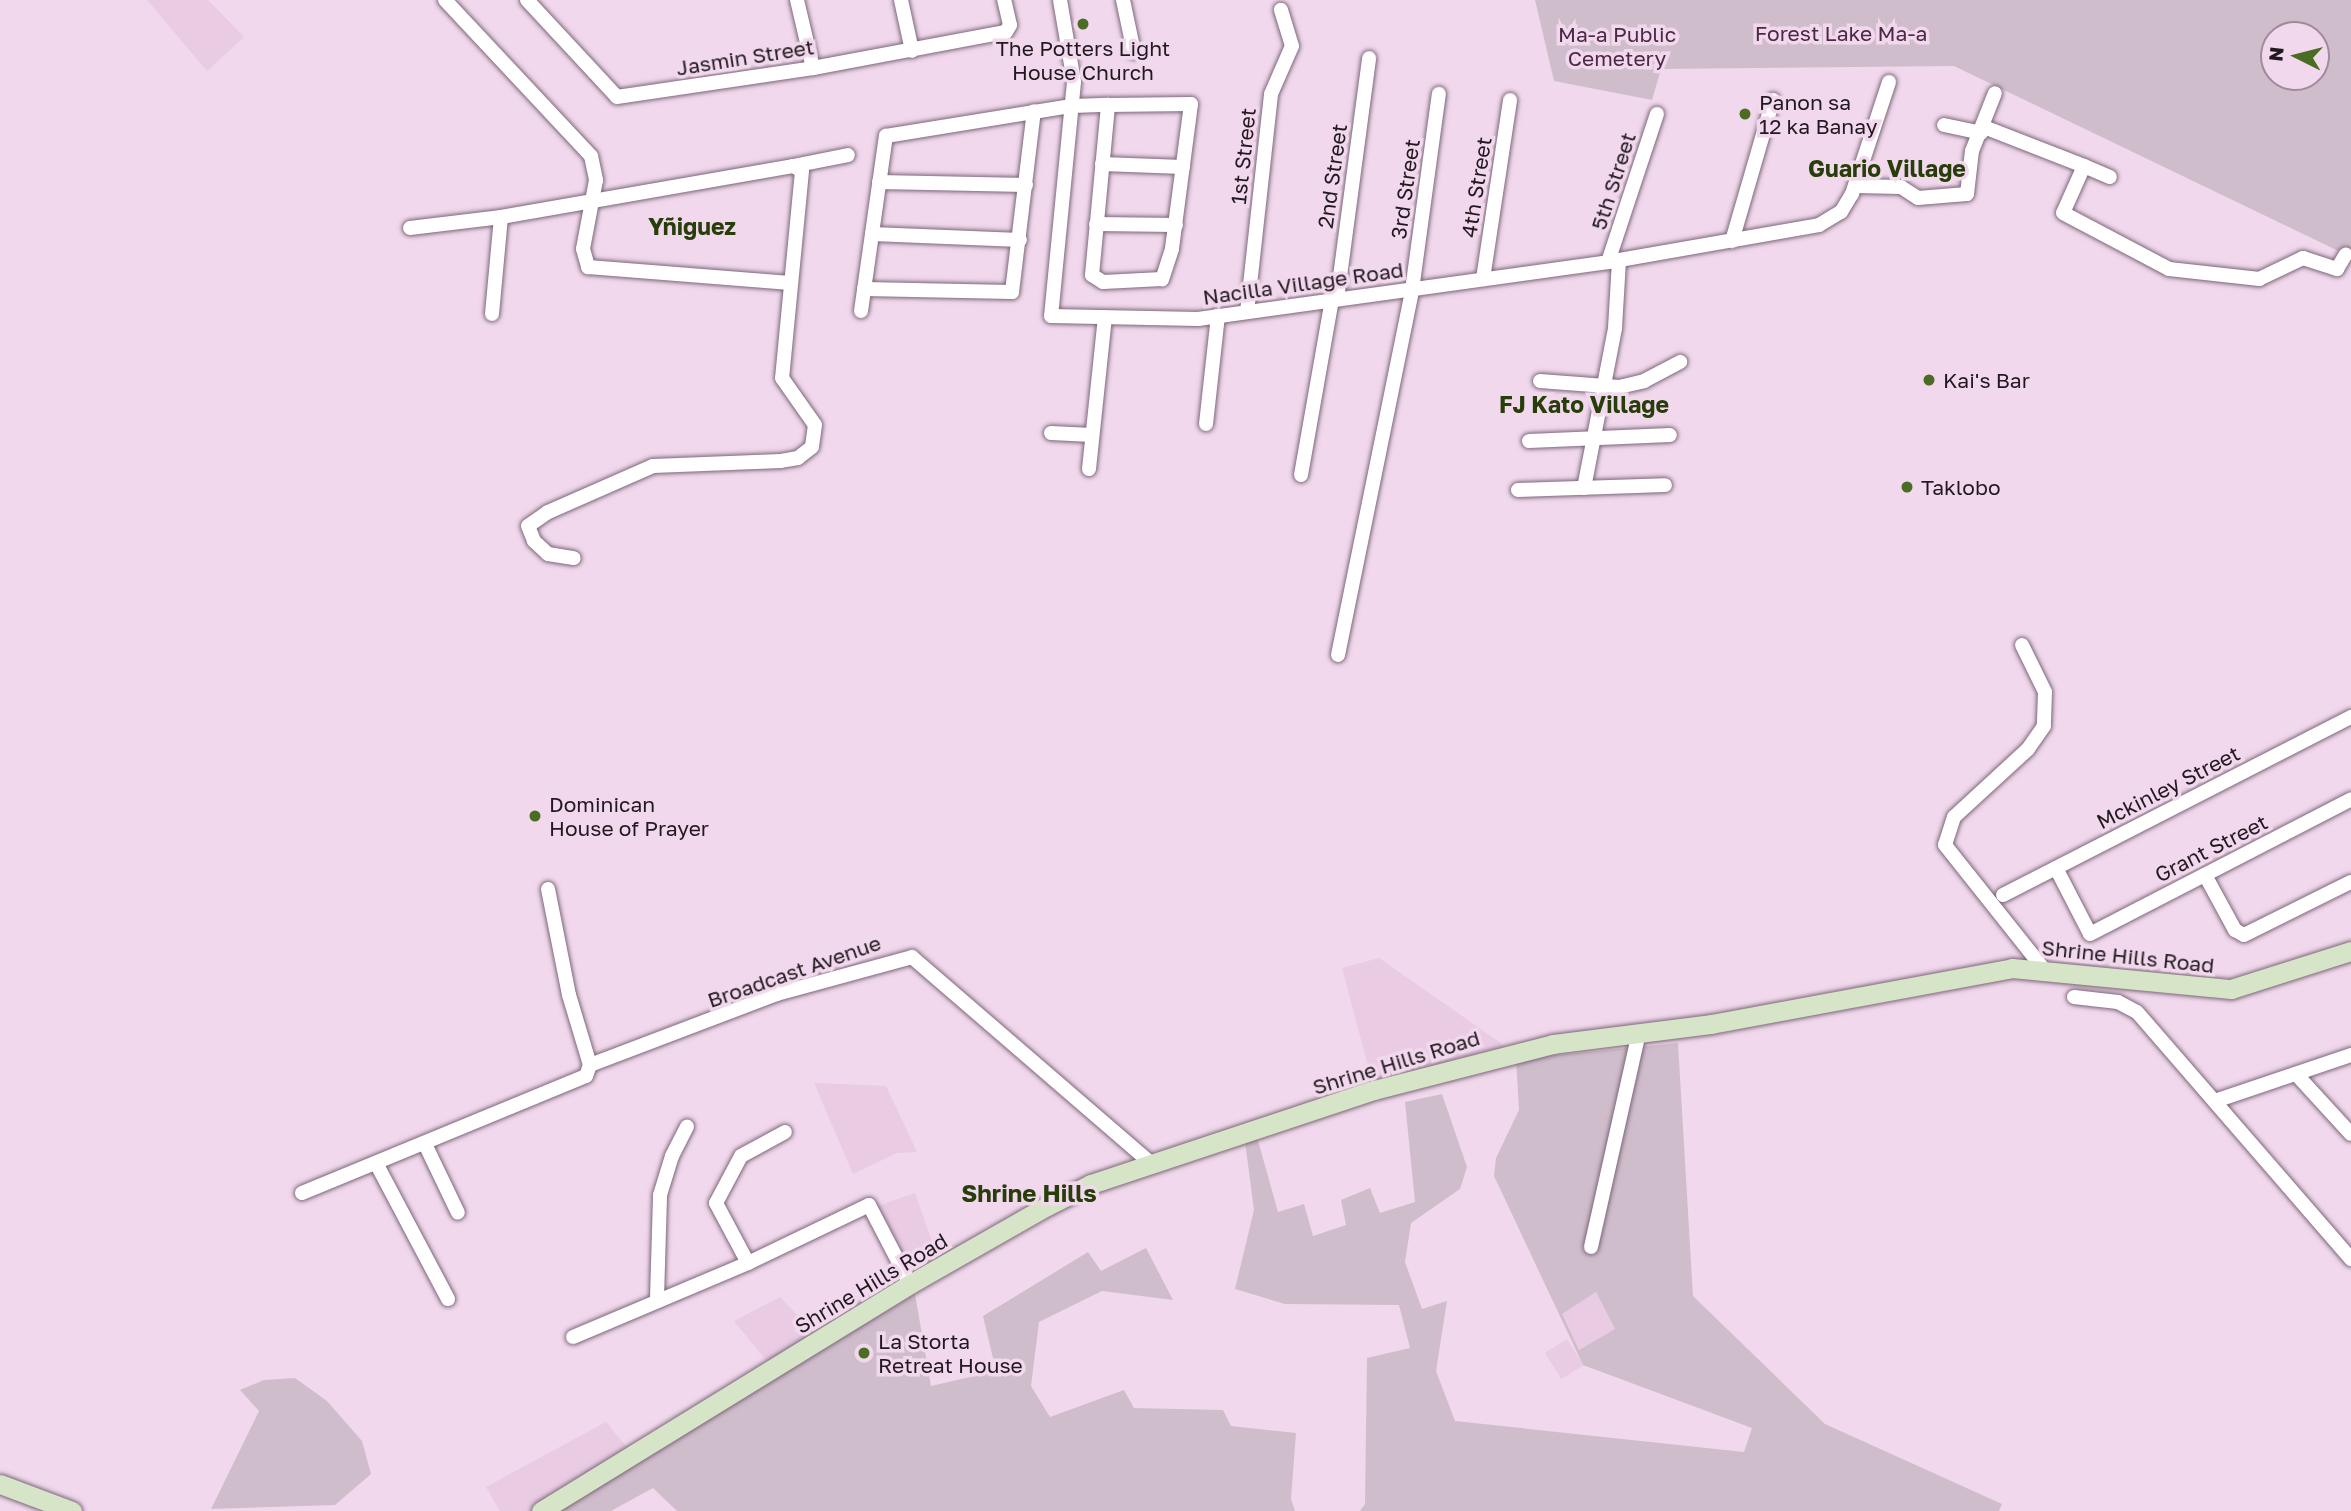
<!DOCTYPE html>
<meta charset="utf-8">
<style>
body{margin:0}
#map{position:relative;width:2351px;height:1511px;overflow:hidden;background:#f1d8ec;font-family:"Golos Text",sans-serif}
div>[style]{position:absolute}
.built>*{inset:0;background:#e9cbe4;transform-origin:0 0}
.green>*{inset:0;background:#d0bdcc}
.roads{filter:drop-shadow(0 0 2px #7d6779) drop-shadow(0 0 2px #7d6779)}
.street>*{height:14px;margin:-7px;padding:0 7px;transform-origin:7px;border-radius:7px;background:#fff}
.secondary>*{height:19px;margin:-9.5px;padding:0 9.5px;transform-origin:9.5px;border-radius:9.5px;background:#d6e5c7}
.dots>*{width:19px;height:19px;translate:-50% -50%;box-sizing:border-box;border:4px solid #f1d8ec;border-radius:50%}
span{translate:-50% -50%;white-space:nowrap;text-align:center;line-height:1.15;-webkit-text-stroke:7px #f1d8ec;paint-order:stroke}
.park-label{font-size:21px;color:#4c2847}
.poi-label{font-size:21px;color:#221920}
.left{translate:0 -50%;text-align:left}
.street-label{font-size:21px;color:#221920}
.neighbourhood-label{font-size:23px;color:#273d0a;font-weight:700}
.quarter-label{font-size:24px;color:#273d0a;font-weight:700}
.north{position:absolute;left:2260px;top:21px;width:70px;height:70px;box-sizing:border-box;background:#f1d8ec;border:2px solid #9e8c9a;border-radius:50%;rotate:276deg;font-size:19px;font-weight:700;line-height:28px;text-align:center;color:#221920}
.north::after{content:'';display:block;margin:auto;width:24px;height:32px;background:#4a6c23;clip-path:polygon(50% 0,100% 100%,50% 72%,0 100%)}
</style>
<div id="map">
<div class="built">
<div style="clip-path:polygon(147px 0,208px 0,244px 37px,207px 71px)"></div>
<div style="clip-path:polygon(1379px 958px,1505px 1046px,1372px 1081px,1342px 968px)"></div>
<div style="clip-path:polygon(814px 1083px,886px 1086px,917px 1152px,897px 1153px,853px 1174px)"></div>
<div style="clip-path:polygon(915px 1193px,940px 1264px,911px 1281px,872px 1208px)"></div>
<div style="clip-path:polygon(1596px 1292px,1615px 1329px,1579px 1350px,1561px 1314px)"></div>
<div style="clip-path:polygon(780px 1297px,817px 1336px,770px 1365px,734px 1321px)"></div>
<div style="left:1567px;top:1339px;width:31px;height:26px;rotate:58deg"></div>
<div style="clip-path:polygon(606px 1422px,630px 1451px,531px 1511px,500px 1511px,486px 1487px)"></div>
</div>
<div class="green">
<div style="clip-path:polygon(evenodd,1535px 0,2351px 0,2351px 257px,1954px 66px,1661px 69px,1652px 100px,1554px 81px,1535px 0,2274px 35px,2316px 35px,2316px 77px,2274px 77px,2274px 35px)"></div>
<div style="clip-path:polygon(evenodd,1678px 1043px,1693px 1296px,1825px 1424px,2002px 1504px,1999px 1511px,1360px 1511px,1365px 1504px,1367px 1358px,1410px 1348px,1399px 1305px,1285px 1304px,1235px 1289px,1254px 1210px,1245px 1142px,1257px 1137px,1278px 1212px,1304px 1204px,1313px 1236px,1346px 1225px,1341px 1200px,1370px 1188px,1380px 1213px,1415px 1202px,1405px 1102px,1442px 1094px,1467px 1167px,1460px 1189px,1411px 1223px,1405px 1262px,1422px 1309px,1447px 1301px,1436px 1371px,1455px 1421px,1744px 1452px,1752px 1428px,1583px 1365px,1494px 1176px,1496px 1158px,1519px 1110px,1516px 1059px,1678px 1043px,1596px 1292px,1615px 1329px,1579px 1350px,1562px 1314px,1596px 1292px)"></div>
<div style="clip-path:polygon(1146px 1248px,1173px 1300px,1102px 1291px,1039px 1322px,1031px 1386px,1050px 1417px,1124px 1390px,1134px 1408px,1223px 1410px,1231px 1426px,1296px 1433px,1291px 1499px,1295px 1511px,677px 1511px,653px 1488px,611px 1511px,553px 1511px,915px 1294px,931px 1386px,996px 1371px,983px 1316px,1088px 1252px,1101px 1271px)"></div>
<div style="clip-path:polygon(295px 1378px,327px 1401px,362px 1441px,371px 1474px,335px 1505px,211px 1509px,259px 1411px,240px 1390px,264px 1380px)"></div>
</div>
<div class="roads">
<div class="street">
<div style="left:445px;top:0;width:214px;rotate:46.9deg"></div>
<div style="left:591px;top:156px;width:25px;rotate:78deg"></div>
<div style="left:596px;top:180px;width:70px;rotate:100.7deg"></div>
<div style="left:583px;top:249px;width:19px;rotate:74deg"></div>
<div style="left:588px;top:267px;width:203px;rotate:4.5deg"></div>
<div style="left:527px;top:0;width:132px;rotate:47.1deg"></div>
<div style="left:617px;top:97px;width:198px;rotate:-8.4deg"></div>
<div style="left:813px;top:68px;width:196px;rotate:-10.6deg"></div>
<div style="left:1006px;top:32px;width:8px;rotate:-60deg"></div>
<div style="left:1010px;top:25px;width:26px;rotate:-103deg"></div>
<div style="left:797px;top:0;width:70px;rotate:76.8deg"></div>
<div style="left:901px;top:0;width:52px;rotate:77.8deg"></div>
<div style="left:1060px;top:0;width:83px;rotate:80.3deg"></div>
<div style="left:1074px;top:82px;width:235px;rotate:95.6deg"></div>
<div style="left:1051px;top:316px;width:147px;rotate:1.2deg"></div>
<div style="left:1198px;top:319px;width:414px;rotate:-7.9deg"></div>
<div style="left:1608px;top:262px;width:214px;rotate:-9.9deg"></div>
<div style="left:1819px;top:225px;width:26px;rotate:-31deg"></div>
<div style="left:1841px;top:212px;width:21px;rotate:-59deg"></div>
<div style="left:1852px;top:194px;width:118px;rotate:-71.7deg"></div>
<div style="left:1123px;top:0;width:53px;rotate:78.1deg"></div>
<div style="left:1944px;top:125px;width:38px;rotate:12deg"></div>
<div style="left:1984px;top:127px;width:107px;rotate:21.3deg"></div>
<div style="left:2084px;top:166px;width:51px;rotate:114.1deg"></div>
<div style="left:2063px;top:213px;width:120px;rotate:27.8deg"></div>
<div style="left:2169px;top:269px;width:91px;rotate:6.3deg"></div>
<div style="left:2259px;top:279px;width:49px;rotate:-25.5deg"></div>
<div style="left:2303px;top:258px;width:36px;rotate:18deg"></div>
<div style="left:2337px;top:269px;width:17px;rotate:-59deg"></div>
<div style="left:1102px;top:164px;width:81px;rotate:2.1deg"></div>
<div style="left:793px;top:166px;width:56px;rotate:-11.3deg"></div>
<div style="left:2084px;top:166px;width:28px;rotate:23deg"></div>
<div style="left:879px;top:182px;width:147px;rotate:1.2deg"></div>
<div style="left:1855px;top:186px;width:46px;rotate:1.2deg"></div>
<div style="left:1901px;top:187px;width:20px;rotate:33deg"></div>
<div style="left:1918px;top:198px;width:49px;rotate:-4.7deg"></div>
<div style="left:1967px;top:194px;width:43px;rotate:-83.4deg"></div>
<div style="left:1972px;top:151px;width:62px;rotate:-68.4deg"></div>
<div style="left:1096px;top:224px;width:80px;rotate:0.7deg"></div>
<div style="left:410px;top:228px;width:92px;rotate:-6.9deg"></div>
<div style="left:501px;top:217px;width:296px;rotate:-9.9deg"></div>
<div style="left:793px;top:166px;width:10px;rotate:29deg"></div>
<div style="left:802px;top:171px;width:208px;rotate:95.5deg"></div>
<div style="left:782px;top:378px;width:57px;rotate:54.9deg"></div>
<div style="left:815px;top:425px;width:22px;rotate:98deg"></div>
<div style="left:812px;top:447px;width:18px;rotate:142deg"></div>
<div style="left:798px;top:458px;width:17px;rotate:170deg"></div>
<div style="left:781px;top:461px;width:128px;rotate:177.8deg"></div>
<div style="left:653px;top:466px;width:115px;rotate:156.3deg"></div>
<div style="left:548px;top:512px;width:24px;rotate:145deg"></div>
<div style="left:528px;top:526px;width:16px;rotate:68deg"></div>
<div style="left:534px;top:541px;width:19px;rotate:43deg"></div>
<div style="left:548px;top:554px;width:26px;rotate:9deg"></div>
<div style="left:872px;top:234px;width:148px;rotate:2.3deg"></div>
<div style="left:1732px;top:241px;width:147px;rotate:-73.8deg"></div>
<div style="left:1608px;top:262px;width:156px;rotate:-71.7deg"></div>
<div style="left:1483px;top:279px;width:181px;rotate:-81.4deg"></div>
<div style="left:864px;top:289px;width:148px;rotate:1.2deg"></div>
<div style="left:1012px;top:292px;width:182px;rotate:-83.1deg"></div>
<div style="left:1337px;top:299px;width:243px;rotate:-82.4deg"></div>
<div style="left:861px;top:311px;width:177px;rotate:-81.9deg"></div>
<div style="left:886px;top:136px;width:188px;rotate:-9.2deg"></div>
<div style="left:1072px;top:106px;width:36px;rotate:-2deg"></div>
<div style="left:1108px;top:105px;width:83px;rotate:-0.7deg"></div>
<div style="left:1191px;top:104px;width:146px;rotate:97.5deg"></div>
<div style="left:1172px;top:249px;width:32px;rotate:108deg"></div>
<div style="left:1162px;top:279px;width:59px;rotate:177.1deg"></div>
<div style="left:1103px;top:282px;width:13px;rotate:-148deg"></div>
<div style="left:1092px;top:275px;width:171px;rotate:-84.6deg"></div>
<div style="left:1247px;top:312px;width:219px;rotate:-83.7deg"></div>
<div style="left:1271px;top:94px;width:52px;rotate:-66.4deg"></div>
<div style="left:1292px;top:46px;width:38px;rotate:-107deg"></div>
<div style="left:492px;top:314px;width:97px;rotate:-84.7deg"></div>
<div style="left:1540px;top:381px;width:79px;rotate:4.3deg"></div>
<div style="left:1619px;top:387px;width:26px;rotate:-13deg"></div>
<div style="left:1644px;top:381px;width:41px;rotate:-27.8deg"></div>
<div style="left:1206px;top:424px;width:109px;rotate:-83.7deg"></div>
<div style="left:1051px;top:433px;width:41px;rotate:2.8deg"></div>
<div style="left:1529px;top:441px;width:141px;rotate:-2.4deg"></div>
<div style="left:1089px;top:469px;width:152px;rotate:-84deg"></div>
<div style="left:1301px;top:475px;width:178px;rotate:-80deg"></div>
<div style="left:1584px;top:488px;width:163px;rotate:-79deg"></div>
<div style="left:1615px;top:328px;width:68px;rotate:-86.6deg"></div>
<div style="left:1518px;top:490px;width:147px;rotate:-1.9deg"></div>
<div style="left:2022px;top:645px;width:52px;rotate:63.9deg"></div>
<div style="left:2045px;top:692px;width:34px;rotate:92deg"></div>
<div style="left:2044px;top:726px;width:28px;rotate:125deg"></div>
<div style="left:2028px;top:749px;width:100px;rotate:137.4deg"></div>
<div style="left:1954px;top:817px;width:29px;rotate:108deg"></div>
<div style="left:1945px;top:845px;width:157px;rotate:51.5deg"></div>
<div style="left:1338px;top:655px;width:372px;rotate:-78.5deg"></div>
<div style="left:1412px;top:290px;width:198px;rotate:-82.2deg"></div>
<div style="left:2056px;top:868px;width:74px;rotate:62.7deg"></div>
<div style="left:2090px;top:934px;width:294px;rotate:-27.3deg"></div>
<div style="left:2205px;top:875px;width:63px;rotate:61.4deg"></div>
<div style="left:2235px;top:930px;width:10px;rotate:29deg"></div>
<div style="left:2244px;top:935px;width:119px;rotate:-26.4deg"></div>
<div style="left:2003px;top:895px;width:391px;rotate:-27.1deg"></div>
<div style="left:2074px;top:997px;width:44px;rotate:6.5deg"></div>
<div style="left:2118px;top:1002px;width:21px;rotate:28deg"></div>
<div style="left:2137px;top:1012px;width:327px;rotate:49.1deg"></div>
<div style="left:590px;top:1065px;width:200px;rotate:-20.8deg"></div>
<div style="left:777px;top:994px;width:140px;rotate:-15.3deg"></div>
<div style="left:912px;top:957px;width:316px;rotate:40.8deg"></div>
<div style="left:2296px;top:1074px;width:81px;rotate:47.5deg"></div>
<div style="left:2215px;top:1101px;width:144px;rotate:-18.7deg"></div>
<div style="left:425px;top:1144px;width:76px;rotate:64.4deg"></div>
<div style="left:376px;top:1163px;width:154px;rotate:62.1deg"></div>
<div style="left:302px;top:1193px;width:307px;rotate:-22.4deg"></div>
<div style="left:586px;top:1076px;width:12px;rotate:-70deg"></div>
<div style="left:590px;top:1065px;width:73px;rotate:-106.7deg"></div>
<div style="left:569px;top:995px;width:108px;rotate:-101.2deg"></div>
<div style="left:1591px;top:1247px;width:220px;rotate:-77.4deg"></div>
<div style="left:748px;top:1263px;width:68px;rotate:-118.1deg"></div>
<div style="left:716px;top:1203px;width:53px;rotate:-62deg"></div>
<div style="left:741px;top:1156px;width:50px;rotate:-28.6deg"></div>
<div style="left:657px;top:1298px;width:103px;rotate:-88.3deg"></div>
<div style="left:660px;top:1195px;width:41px;rotate:-72.9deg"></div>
<div style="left:672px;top:1156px;width:33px;rotate:-63deg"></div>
<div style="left:573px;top:1337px;width:190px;rotate:-22.9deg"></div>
<div style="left:748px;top:1263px;width:134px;rotate:-25.6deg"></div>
<div style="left:869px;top:1205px;width:89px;rotate:62.6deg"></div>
</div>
<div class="secondary">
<div style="left:0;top:1484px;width:77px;rotate:20.6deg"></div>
<div style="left:541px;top:1511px;width:433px;rotate:-31.6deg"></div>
<div style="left:910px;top:1284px;width:158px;rotate:-29.7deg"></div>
<div style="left:1047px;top:1206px;width:49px;rotate:-26.6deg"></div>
<div style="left:1091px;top:1184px;width:298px;rotate:-18.4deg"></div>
<div style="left:1374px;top:1090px;width:185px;rotate:-14.4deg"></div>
<div style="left:1553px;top:1044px;width:159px;rotate:-7.2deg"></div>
<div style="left:1711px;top:1024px;width:306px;rotate:-10.5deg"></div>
<div style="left:2012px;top:968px;width:220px;rotate:5.5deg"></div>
<div style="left:2231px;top:989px;width:126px;rotate:-17.6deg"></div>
</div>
</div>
<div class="dots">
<div style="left:1083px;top:24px;background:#4a6c23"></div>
<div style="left:1745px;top:114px;background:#4a6c23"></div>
<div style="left:1929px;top:380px;background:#4a6c23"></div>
<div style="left:1907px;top:487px;background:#4a6c23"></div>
<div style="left:535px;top:816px;background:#4a6c23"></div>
<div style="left:864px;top:1353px;background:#4a6c23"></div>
</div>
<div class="park-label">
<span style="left:1841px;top:33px">Forest Lake Ma-a</span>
<span style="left:1617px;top:46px">Ma-a Public<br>Cemetery</span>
</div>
<div class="poi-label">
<span style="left:1083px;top:60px">The Potters Light<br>House Church</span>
<span class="left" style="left:1759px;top:114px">Panon sa<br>12 ka Banay</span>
<span class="left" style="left:1943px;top:380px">Kai's Bar</span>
<span class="left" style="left:1921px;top:487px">Taklobo</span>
<span class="left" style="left:549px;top:816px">Dominican<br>House of Prayer</span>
<span class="left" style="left:878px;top:1353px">La Storta<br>Retreat House</span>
</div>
<div class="street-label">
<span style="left:745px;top:57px;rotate:-9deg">Jasmin Street</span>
<span style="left:1243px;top:156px;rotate:-84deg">1st Street</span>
<span style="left:1332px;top:176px;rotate:-82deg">2nd Street</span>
<span style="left:1613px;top:181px;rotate:-72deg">5th Street</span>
<span style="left:1476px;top:187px;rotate:-81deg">4th Street</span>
<span style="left:1405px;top:189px;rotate:-82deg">3rd Street</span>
<span style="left:1303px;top:283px;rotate:-8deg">Nacilla Village Road</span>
<span style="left:2168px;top:787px;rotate:-27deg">Mckinley Street</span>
<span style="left:2211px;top:848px;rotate:-27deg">Grant Street</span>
<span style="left:2128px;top:956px;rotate:6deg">Shrine Hills Road</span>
<span style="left:794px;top:971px;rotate:-19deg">Broadcast Avenue</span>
<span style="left:1396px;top:1062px;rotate:-17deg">Shrine Hills Road</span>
<span style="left:871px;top:1283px;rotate:-31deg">Shrine Hills Road</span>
</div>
<div class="neighbourhood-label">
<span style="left:1887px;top:168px">Guario Village</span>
<span style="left:692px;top:226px">Yñiguez</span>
<span style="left:1584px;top:404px">FJ Kato Village</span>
</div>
<div class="quarter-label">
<span style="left:1029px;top:1193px">Shrine Hills</span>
</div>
<div class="north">N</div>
</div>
